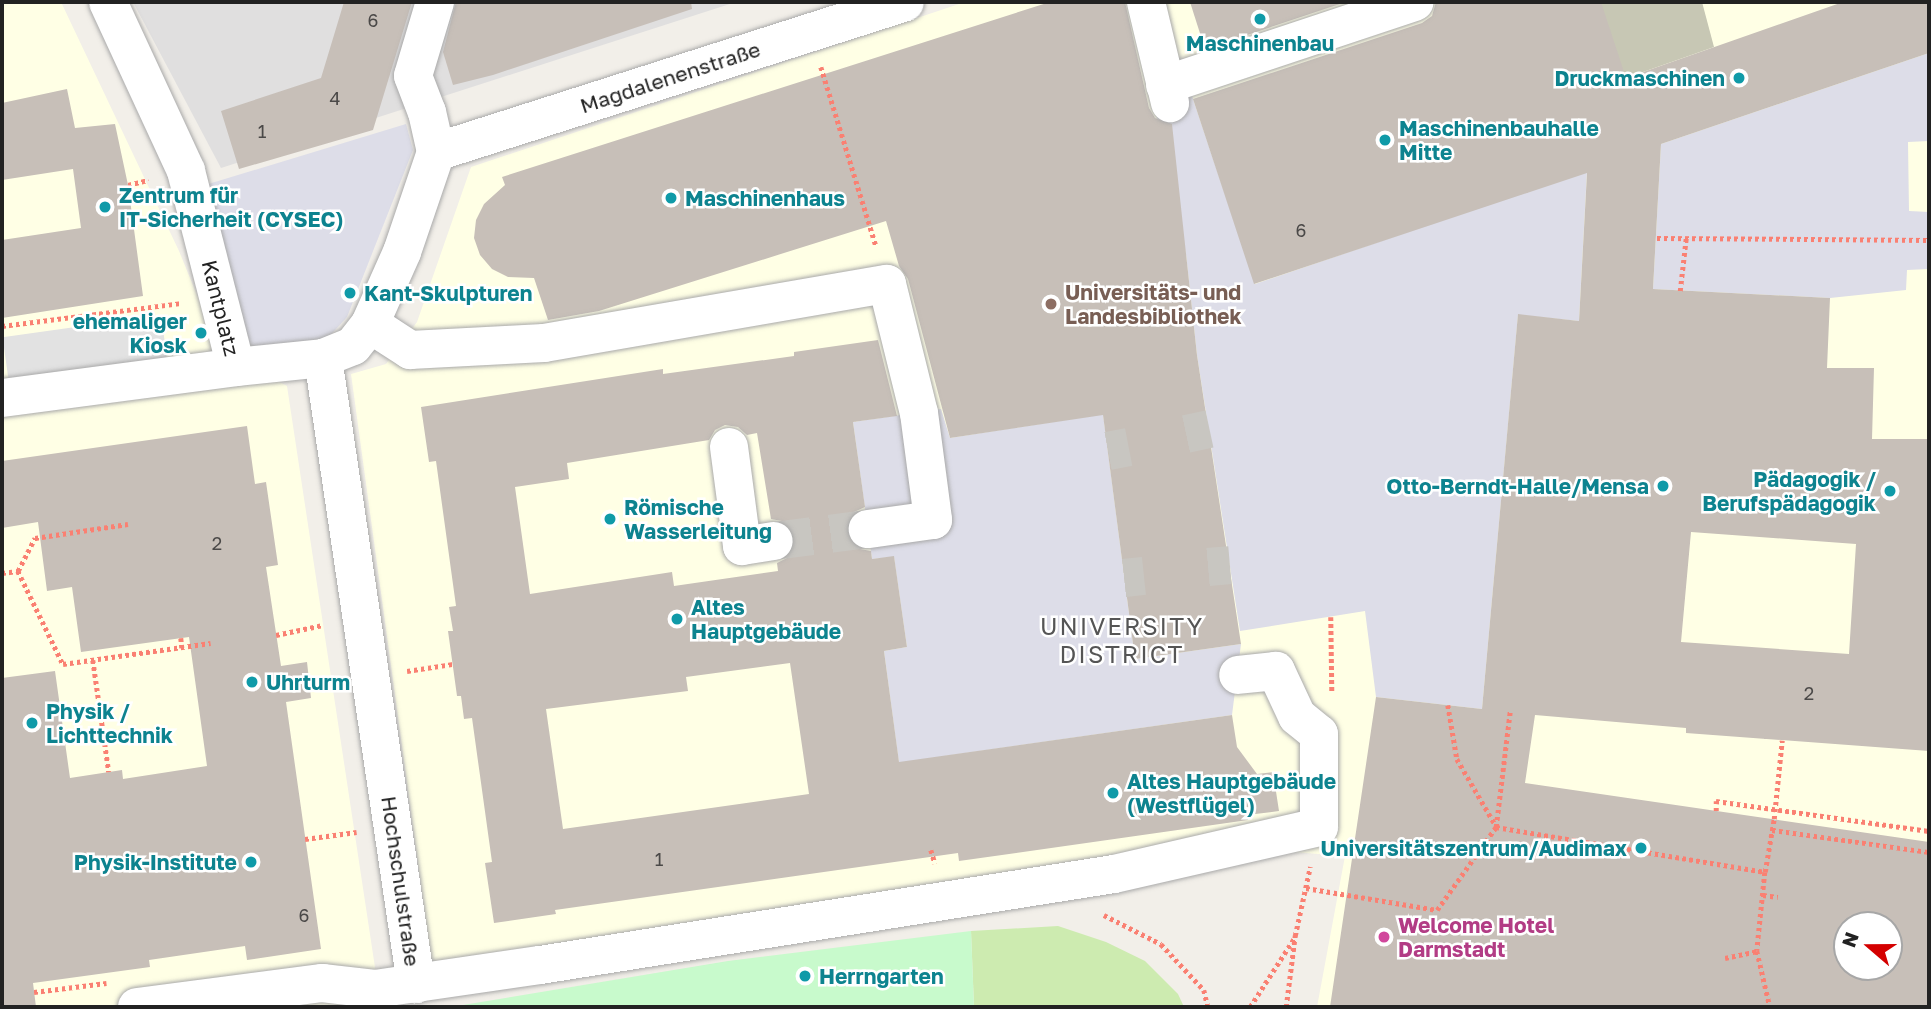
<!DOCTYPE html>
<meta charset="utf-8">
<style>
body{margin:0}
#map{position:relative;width:1931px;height:1009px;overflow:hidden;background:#f2efe9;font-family:"Golos Text",sans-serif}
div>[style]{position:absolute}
.residential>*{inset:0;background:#e0dfdf}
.education>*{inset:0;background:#ffffe5}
.construction>*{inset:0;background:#c7c7b4}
.grass>*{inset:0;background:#cdebb0}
.park>*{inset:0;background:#c8facc}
.parking>*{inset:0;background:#e2e2e2;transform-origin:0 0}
.plaza>*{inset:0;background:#dddde8}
.building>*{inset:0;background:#c7bfb8}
.minor-tunnel>*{height:38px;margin-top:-19px;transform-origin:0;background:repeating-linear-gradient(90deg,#c8c6c1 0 38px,transparent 0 57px)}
.path>*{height:4.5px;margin-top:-2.25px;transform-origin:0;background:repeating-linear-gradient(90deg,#fa8072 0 3.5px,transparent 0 7px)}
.roads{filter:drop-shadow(0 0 2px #a9a9a9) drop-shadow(0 0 2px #a9a9a9)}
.minor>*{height:38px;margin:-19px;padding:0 19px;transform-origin:19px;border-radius:19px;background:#fff}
.path-bridge>*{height:4.5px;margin-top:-2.25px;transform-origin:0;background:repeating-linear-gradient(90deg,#fa8072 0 3.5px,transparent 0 7px)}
.dots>*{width:19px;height:19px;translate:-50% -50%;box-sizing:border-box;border:4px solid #fff;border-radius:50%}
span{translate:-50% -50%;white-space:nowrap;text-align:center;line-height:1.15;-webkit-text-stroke:5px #fff;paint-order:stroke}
.number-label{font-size:18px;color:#4b4948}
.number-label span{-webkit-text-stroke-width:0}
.culture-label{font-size:21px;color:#0d838f;font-weight:700}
.right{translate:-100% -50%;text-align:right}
.left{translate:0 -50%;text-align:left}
.street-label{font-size:21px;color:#222}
.education-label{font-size:21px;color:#785e54;font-weight:700}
.hotel-label{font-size:21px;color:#b23c85;font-weight:700}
.quarter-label{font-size:24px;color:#555;letter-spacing:2px}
.frame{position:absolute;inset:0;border:4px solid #222;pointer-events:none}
.north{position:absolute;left:1833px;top:911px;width:70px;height:70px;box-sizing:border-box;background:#fff;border:2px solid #a7a7a7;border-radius:50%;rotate:290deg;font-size:19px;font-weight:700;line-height:28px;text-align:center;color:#222}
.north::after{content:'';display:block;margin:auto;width:24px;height:32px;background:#d40000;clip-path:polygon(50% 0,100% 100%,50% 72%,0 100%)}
</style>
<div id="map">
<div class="residential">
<div style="clip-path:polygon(133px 2px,736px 2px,221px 168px)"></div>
</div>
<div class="education">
<div style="clip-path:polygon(2px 2px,61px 2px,179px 251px,219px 349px,287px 386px,381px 1007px,2px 1007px)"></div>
<div style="clip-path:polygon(evenodd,965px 2px,1929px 2px,1929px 1007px,1317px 1007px,1345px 856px,1255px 849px,432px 965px,351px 374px,386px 364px,417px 322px,471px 167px,965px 2px,1847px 925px,1889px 925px,1889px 967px,1847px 967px,1847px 925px)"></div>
</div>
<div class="construction">
<div style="clip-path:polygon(1518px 2px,1702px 2px,1714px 47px,1552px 104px)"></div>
</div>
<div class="grass">
<div style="clip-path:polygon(1058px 926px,1106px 942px,1145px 961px,1178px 994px,1184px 1007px,974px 1007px,971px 931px)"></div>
</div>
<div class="park">
<div style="clip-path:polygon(971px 931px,974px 1007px,451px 1007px,728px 961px)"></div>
</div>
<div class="parking">
<div style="left:161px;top:315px;width:64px;height:160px;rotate:82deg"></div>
</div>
<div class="plaza">
<div style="clip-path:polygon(1929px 53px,1929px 141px,1908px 142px,1909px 211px,1929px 212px,1929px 269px,1907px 270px,1906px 290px,1830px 298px,1653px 289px,1661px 144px)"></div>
<div style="clip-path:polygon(1192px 96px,1255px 284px,1587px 171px,1579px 321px,1518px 315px,1482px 709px,1376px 697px,1365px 611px,1240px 631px,1197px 355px,1186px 254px,1155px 108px)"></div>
<div style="clip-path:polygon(406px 124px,413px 150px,347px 317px,326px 340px,264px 350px,249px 345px,205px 185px)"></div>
<div style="clip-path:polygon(941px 409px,950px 438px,1103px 414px,1135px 659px,1241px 644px,1232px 715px,945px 756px,901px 778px,884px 651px,907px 647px,894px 557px,872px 559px,853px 422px)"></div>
</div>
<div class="building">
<div style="clip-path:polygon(344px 2px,412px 2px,373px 130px,239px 169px,221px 111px,321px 78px)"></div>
<div style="clip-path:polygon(456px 2px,691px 2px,692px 9px,493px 75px,453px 85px,443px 52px)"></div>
<div style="clip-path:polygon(1050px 2px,1125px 2px,1149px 108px,1155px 118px,1172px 124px,1197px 355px,1241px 644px,1135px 659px,1103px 415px,950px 438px,908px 279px,899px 266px,886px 221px,599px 311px,548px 320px,534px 278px,508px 277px,492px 269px,480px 255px,474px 238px,476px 220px,484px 204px,505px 185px,502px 177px)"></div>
<div style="clip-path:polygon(1190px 2px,1346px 2px,1205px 49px)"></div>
<div style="clip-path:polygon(evenodd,1436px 2px,1601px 2px,1626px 78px,1843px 2px,1929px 2px,1929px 53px,1661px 144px,1653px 289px,1830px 298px,1827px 368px,1874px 368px,1872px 439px,1929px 439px,1929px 751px,1686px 733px,1686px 728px,1535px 715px,1525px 783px,1929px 842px,1929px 1007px,1330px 1007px,1376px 697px,1482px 709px,1518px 314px,1579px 321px,1587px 173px,1254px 284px,1193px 99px,1422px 23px,1432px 16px,1436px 2px,1691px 532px,1856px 544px,1849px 654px,1681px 642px,1691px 532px,1436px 2px,1847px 925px,1889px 925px,1889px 967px,1847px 967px,1847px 925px)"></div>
<div style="clip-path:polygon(67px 89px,75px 128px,115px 124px,128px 185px,143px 296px,2px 318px,2px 240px,81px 228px,73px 169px,2px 180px,2px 103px)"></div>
<div style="clip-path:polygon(evenodd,878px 340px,897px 416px,853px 422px,865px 507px,854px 512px,848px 520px,846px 531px,851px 543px,860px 549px,871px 551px,872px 559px,894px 556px,907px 647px,884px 651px,899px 762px,1232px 715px,1237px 747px,1257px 774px,1273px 772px,1279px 811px,1247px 815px,1248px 820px,959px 861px,958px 853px,555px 910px,556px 914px,494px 923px,485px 863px,492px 862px,472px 718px,464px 719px,461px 696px,457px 696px,448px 631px,453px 631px,449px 607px,456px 606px,436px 461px,429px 462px,421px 407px,663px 369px,663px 374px,794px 356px,794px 352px,878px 340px,725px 425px,738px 427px,747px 435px,757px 433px,771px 519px,782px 521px,791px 528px,795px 537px,794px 549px,787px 558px,777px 563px,778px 571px,674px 586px,672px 572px,530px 594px,515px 487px,569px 479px,567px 463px,709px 440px,715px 430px,725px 425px,878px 340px,790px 663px,809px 794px,563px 829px,546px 709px,688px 691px,686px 677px,790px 663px)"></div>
<div style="clip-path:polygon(247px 426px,255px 484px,266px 482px,278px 565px,266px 567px,281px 666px,307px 662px,311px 698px,286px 702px,321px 949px,247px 960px,245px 946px,149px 960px,150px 967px,33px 983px,36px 1007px,2px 1007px,2px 678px,55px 671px,70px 778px,122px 770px,123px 779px,207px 766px,189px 637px,81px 652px,72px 587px,47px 591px,38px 522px,2px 528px,2px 461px)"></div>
</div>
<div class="minor-tunnel">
<div style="left:1186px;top:434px;width:24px;rotate:-12deg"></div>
<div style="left:1108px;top:451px;width:21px;rotate:-11deg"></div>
<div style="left:774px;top:541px;width:95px;rotate:-7.3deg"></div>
<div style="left:1208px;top:567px;width:22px;rotate:-5deg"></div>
<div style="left:1124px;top:578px;width:20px;rotate:-6deg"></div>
</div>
<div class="path">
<div style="left:821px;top:67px;width:187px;rotate:72.9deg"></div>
<div style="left:128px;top:185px;width:21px;rotate:-14deg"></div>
<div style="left:1657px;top:238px;width:272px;rotate:0.4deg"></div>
<div style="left:1680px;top:291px;width:53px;rotate:-83.5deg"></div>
<div style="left:2px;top:326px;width:180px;rotate:-7.3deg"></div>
<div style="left:18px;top:571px;width:103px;rotate:64.2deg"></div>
<div style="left:63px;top:664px;width:149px;rotate:-8.1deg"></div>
<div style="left:2px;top:573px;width:16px;rotate:-7deg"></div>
<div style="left:18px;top:571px;width:37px;rotate:-63deg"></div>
<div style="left:35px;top:538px;width:94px;rotate:-8.6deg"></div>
<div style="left:1331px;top:617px;width:76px;rotate:89.2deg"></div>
<div style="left:276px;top:635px;width:48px;rotate:-12deg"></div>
<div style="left:181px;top:638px;width:10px;rotate:84deg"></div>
<div style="left:93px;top:660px;width:113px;rotate:81.9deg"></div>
<div style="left:407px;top:671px;width:47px;rotate:-8.7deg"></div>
<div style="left:1448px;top:705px;width:55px;rotate:80.5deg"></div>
<div style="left:1457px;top:759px;width:78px;rotate:59.8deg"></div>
<div style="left:1716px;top:811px;width:10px;rotate:-90deg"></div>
<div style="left:1716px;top:801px;width:215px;rotate:8deg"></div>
<div style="left:1496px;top:827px;width:273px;rotate:9.5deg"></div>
<div style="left:1765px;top:872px;width:54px;rotate:-80.4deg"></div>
<div style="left:1772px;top:830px;width:159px;rotate:8deg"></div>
<div style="left:305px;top:839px;width:52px;rotate:-7.7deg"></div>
<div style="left:931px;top:850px;width:14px;rotate:73deg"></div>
<div style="left:1765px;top:872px;width:79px;rotate:95.8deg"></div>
<div style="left:1757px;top:951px;width:57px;rotate:76.9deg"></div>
<div style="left:1306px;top:888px;width:133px;rotate:9.5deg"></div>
<div style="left:1437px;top:910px;width:102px;rotate:-54.6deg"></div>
<div style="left:1496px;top:827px;width:116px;rotate:-83.1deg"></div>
<div style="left:1763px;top:895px;width:15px;rotate:8deg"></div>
<div style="left:1104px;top:915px;width:64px;rotate:27deg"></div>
<div style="left:1161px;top:944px;width:63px;rotate:46.9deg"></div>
<div style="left:1204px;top:990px;width:17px;rotate:77deg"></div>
<div style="left:1725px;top:958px;width:33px;rotate:-12deg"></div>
<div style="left:34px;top:992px;width:73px;rotate:-7.1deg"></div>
<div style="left:1250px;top:1007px;width:83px;rotate:-57.3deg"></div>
<div style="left:1286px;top:1007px;width:72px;rotate:-82.8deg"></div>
<div style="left:1295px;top:936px;width:71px;rotate:-77.7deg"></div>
</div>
<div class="roads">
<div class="minor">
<div style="left:108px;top:2px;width:186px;rotate:65.2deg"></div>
<div style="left:186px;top:171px;width:202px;rotate:75.7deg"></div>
<div style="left:236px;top:367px;width:87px;rotate:-5.9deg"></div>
<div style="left:323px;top:358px;width:32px;rotate:-22deg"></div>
<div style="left:353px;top:346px;width:28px;rotate:-52deg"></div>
<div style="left:370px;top:324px;width:79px;rotate:-66deg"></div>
<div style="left:402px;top:252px;width:106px;rotate:-71.2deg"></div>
<div style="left:435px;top:2px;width:77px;rotate:106.6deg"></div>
<div style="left:413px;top:76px;width:39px;rotate:69deg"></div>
<div style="left:427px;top:112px;width:41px;rotate:77.3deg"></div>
<div style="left:1146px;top:2px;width:104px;rotate:76.6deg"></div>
<div style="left:1165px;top:85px;width:263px;rotate:-18.4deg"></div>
<div style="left:436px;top:152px;width:492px;rotate:-17.7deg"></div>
<div style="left:370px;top:324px;width:48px;rotate:33deg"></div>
<div style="left:410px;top:350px;width:134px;rotate:-3deg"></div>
<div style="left:544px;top:343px;width:348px;rotate:-9.8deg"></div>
<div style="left:887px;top:284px;width:133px;rotate:76.1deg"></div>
<div style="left:919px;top:413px;width:108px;rotate:82.5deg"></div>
<div style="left:933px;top:520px;width:66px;rotate:172.1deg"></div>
<div style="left:323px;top:358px;width:633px;rotate:81.55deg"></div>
<div style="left:2px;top:398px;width:236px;rotate:-7.5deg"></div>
<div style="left:729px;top:447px;width:100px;rotate:82.5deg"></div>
<div style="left:742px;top:546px;width:32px;rotate:-9deg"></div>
<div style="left:137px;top:1007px;width:187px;rotate:-7.4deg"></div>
<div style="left:322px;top:983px;width:53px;rotate:6.5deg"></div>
<div style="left:375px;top:989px;width:167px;rotate:-8.3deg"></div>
<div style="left:540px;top:965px;width:581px;rotate:-9.01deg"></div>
<div style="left:1114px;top:874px;width:210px;rotate:-12.9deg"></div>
<div style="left:1319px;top:827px;width:93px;rotate:-90deg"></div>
<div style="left:1319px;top:734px;width:28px;rotate:-141deg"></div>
<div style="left:1297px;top:716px;width:50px;rotate:-115deg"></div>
<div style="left:1276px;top:671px;width:38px;rotate:174deg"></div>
</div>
</div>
<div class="path-bridge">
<div style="left:1774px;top:819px;width:79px;rotate:-84.2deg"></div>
</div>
<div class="dots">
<div style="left:1260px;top:19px;background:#0f9aa8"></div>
<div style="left:1739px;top:78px;background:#0f9aa8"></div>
<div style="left:1385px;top:140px;background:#0f9aa8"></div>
<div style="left:671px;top:198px;background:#0f9aa8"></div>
<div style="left:105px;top:207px;background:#0f9aa8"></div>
<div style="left:350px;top:293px;background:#0f9aa8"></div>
<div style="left:1051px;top:304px;background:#8d6e63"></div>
<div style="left:201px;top:333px;background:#0f9aa8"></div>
<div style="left:1663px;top:486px;background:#0f9aa8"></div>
<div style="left:1890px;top:491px;background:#0f9aa8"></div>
<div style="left:610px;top:519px;background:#0f9aa8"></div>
<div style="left:677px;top:619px;background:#0f9aa8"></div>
<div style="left:252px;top:682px;background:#0f9aa8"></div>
<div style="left:32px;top:723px;background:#0f9aa8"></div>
<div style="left:1113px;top:793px;background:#0f9aa8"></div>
<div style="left:1641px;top:848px;background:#0f9aa8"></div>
<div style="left:251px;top:862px;background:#0f9aa8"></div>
<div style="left:1384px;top:937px;background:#d1479c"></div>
<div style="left:805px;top:976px;background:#0f9aa8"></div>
</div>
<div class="number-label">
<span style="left:373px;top:20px">6</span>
<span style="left:335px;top:98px">4</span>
<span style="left:262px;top:131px">1</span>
<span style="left:1301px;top:230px">6</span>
<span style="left:217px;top:543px">2</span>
<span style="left:1809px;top:693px">2</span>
<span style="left:659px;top:859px">1</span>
<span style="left:304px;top:915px">6</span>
</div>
<div class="culture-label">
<span style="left:1260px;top:43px">Maschinenbau</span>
<span class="right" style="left:1725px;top:78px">Druckmaschinen</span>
<span class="left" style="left:1399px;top:140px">Maschinenbauhalle<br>Mitte</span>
<span class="left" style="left:119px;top:207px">Zentrum für<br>IT-Sicherheit (CYSEC)</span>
<span class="left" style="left:685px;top:198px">Maschinenhaus</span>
<span class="left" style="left:364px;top:293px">Kant-Skulpturen</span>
<span class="right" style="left:187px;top:333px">ehemaliger<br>Kiosk</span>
<span class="right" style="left:1876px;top:491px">Pädagogik /<br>Berufspädagogik</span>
<span class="right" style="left:1649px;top:486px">Otto-Berndt-Halle/Mensa</span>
<span class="left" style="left:624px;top:519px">Römische<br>Wasserleitung</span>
<span class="left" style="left:691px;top:619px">Altes<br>Hauptgebäude</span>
<span class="left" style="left:266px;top:682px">Uhrturm</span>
<span class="left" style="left:46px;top:723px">Physik /<br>Lichttechnik</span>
<span class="left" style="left:1127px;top:793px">Altes Hauptgebäude<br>(Westflügel)</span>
<span class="right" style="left:1627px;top:848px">Universitätszentrum/Audimax</span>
<span class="right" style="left:237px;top:862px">Physik-Institute</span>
<span class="left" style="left:819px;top:976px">Herrngarten</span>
</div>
<div class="street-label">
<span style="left:670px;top:77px;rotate:-18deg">Magdalenenstraße</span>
<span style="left:221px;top:308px;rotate:76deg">Kantplatz</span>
<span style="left:401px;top:881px;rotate:82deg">Hochschulstraße</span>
</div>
<div class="education-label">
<span class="left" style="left:1065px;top:304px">Universitäts- und<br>Landesbibliothek</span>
</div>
<div class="hotel-label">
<span class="left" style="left:1398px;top:937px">Welcome Hotel<br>Darmstadt</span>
</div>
<div class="quarter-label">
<span style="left:1122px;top:640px">UNIVERSITY<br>DISTRICT</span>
</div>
<div class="frame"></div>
<div class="north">N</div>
</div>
